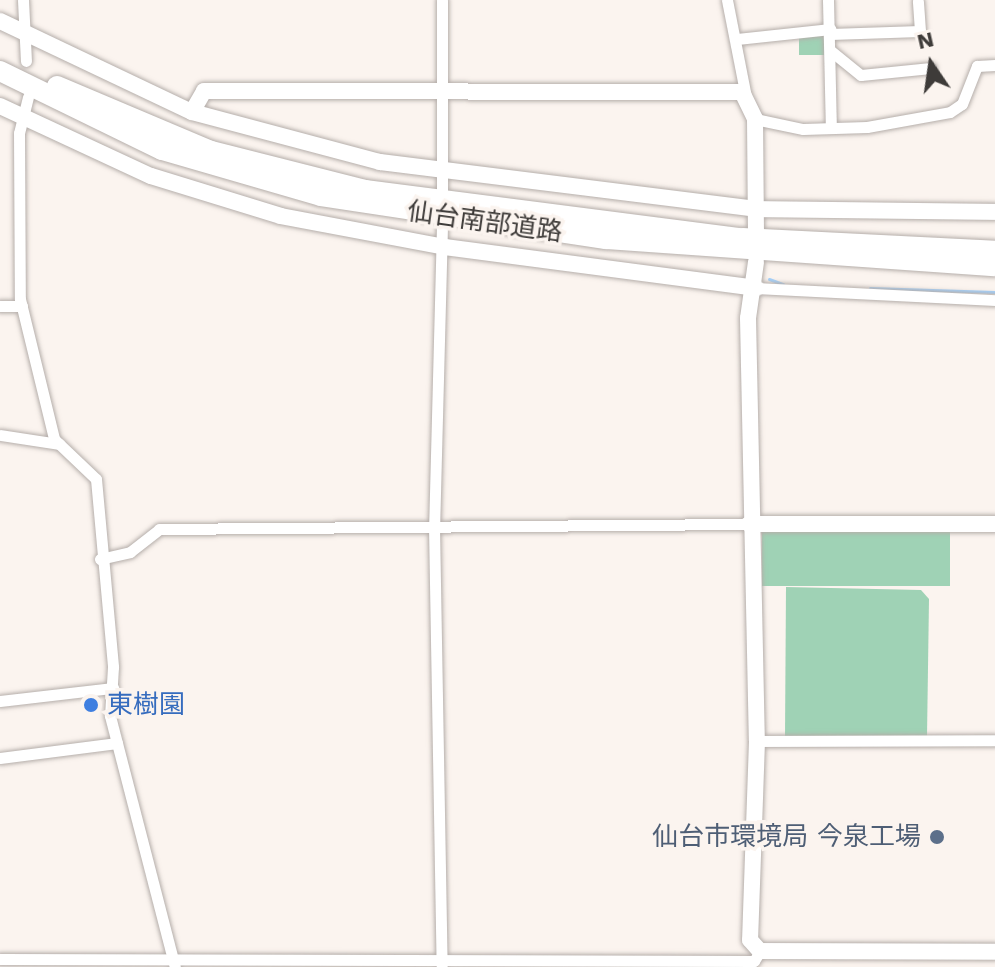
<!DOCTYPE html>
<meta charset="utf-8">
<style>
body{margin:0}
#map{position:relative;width:995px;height:967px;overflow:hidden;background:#fbf4ef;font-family:"Work Sans","Noto Sans JP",sans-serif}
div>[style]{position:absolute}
.green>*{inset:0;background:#9fd2b5;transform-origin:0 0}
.stream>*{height:3px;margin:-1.5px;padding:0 1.5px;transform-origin:1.5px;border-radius:1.5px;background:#a3d1fd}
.roads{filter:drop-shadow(0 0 2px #b5aeaa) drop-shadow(0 0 2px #b5aeaa)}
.street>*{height:11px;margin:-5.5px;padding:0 5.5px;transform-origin:5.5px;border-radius:5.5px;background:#fff}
.secondary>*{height:16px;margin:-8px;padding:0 8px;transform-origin:8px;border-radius:8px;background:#fff}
.highway>*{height:20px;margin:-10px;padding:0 10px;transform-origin:10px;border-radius:10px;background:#fff}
.dots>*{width:22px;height:22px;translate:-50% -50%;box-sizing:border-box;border:4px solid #fbf4ef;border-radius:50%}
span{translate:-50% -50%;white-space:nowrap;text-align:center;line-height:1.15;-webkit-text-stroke:7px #fbf4ef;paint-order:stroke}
.street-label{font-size:26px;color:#3e3b39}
.shop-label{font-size:26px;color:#366cbe}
.left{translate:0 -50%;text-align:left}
.service-label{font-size:26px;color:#4e5e75}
.right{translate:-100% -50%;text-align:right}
.north{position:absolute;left:891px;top:24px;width:80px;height:80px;-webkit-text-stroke:6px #fbf4ef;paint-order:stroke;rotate:347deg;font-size:22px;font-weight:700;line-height:32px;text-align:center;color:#3e3b39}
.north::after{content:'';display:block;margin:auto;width:28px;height:36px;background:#3e3b39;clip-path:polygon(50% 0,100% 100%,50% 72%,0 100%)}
</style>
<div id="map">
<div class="green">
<div style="left:824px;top:35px;width:20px;height:25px;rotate:90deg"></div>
<div style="left:762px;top:531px;width:188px;height:55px"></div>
<div style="clip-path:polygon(786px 587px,921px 590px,929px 599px,927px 736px,785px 736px)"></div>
</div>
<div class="stream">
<div style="left:769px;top:279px;width:15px;rotate:20deg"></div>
<div style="left:870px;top:288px;width:125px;rotate:1.8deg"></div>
</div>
<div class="roads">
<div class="street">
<div style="left:23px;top:0;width:61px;rotate:87.2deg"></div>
<div style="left:442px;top:0;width:194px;rotate:90deg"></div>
<div style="left:727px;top:0;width:99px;rotate:78.9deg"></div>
<div style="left:828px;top:0;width:128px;rotate:88.7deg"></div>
<div style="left:830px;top:34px;width:90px;rotate:-1.9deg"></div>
<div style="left:920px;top:31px;width:30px;rotate:-94deg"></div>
<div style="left:737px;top:39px;width:94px;rotate:-6.1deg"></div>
<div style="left:831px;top:51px;width:38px;rotate:39deg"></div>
<div style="left:861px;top:75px;width:70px;rotate:-5.7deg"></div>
<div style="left:28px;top:97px;width:37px;rotate:104deg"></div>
<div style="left:19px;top:133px;width:166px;rotate:89.7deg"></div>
<div style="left:20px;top:299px;width:144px;rotate:76.3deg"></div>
<div style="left:54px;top:439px;width:58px;rotate:43.6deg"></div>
<div style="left:96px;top:479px;width:189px;rotate:84.8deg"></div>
<div style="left:113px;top:667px;width:49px;rotate:93.5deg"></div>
<div style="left:110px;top:716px;width:259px;rotate:75.5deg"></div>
<div style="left:755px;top:119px;width:49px;rotate:11.8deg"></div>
<div style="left:803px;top:129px;width:64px;rotate:-1.8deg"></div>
<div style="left:867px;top:127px;width:84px;rotate:-10.2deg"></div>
<div style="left:950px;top:112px;width:14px;rotate:-34deg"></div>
<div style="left:962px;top:104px;width:41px;rotate:-68.5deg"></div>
<div style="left:977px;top:66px;width:18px;rotate:-3deg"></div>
<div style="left:442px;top:226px;width:300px;rotate:91.5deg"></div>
<div style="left:434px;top:526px;width:440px;rotate:89deg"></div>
<div style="left:756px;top:288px;width:239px;rotate:2.9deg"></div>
<div style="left:0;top:306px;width:22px"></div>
<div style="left:0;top:435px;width:60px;rotate:8.7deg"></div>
<div style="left:100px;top:559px;width:31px;rotate:-13deg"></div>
<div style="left:130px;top:552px;width:37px;rotate:-38deg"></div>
<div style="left:159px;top:529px;width:590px;rotate:-0.49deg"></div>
<div style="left:0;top:701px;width:114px;rotate:-6.6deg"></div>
<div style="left:757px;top:741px;width:238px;rotate:-0.2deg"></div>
<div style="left:0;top:758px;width:118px;rotate:-7.3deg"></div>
<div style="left:0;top:959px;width:754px;rotate:0.15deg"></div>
<div style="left:754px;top:961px;width:12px;rotate:-59deg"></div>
</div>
<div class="secondary">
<div style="left:0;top:21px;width:212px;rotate:25.4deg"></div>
<div style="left:192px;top:112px;width:195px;rotate:14.9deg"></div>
<div style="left:380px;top:162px;width:379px;rotate:7.1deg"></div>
<div style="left:756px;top:209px;width:239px;rotate:0.7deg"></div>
<div style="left:0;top:106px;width:166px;rotate:24.9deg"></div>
<div style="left:151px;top:176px;width:136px;rotate:17.1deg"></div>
<div style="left:281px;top:216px;width:167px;rotate:10.7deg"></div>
<div style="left:445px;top:247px;width:314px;rotate:7.5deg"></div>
<div style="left:192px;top:112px;width:24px;rotate:-60deg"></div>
<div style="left:204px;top:91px;width:538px;rotate:0.11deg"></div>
<div style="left:742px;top:92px;width:30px;rotate:64deg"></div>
<div style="left:755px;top:119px;width:111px;rotate:89.5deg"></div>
<div style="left:756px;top:262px;width:57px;rotate:98.1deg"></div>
<div style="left:748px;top:318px;width:423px;rotate:88.8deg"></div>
<div style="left:757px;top:741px;width:199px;rotate:92deg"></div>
<div style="left:750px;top:940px;width:15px;rotate:48deg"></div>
<div style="left:760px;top:951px;width:235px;rotate:0.2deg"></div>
<div style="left:749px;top:524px;width:246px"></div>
</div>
<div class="highway">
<div style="left:0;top:71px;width:180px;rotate:26deg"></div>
<div style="left:162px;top:150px;width:166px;rotate:16.1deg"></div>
<div style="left:321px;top:196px;width:288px;rotate:8.6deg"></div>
<div style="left:606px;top:239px;width:390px;rotate:4deg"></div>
<div style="left:57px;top:86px;width:167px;rotate:22.9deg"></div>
<div style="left:211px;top:151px;width:159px;rotate:14.2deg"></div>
<div style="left:365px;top:190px;width:380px;rotate:7.3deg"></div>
<div style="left:742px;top:238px;width:253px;rotate:2.9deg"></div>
</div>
</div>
<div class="dots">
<div style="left:91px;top:705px;background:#3f7fe0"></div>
<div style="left:937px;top:837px;background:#5c6f8a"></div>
</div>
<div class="street-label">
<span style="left:485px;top:222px;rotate:8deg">仙台南部道路</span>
</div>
<div class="shop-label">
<span class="left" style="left:107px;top:705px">東樹園</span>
</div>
<div class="service-label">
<span class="right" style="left:921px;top:837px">仙台市環境局 今泉工場</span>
</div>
<div class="north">N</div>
</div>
